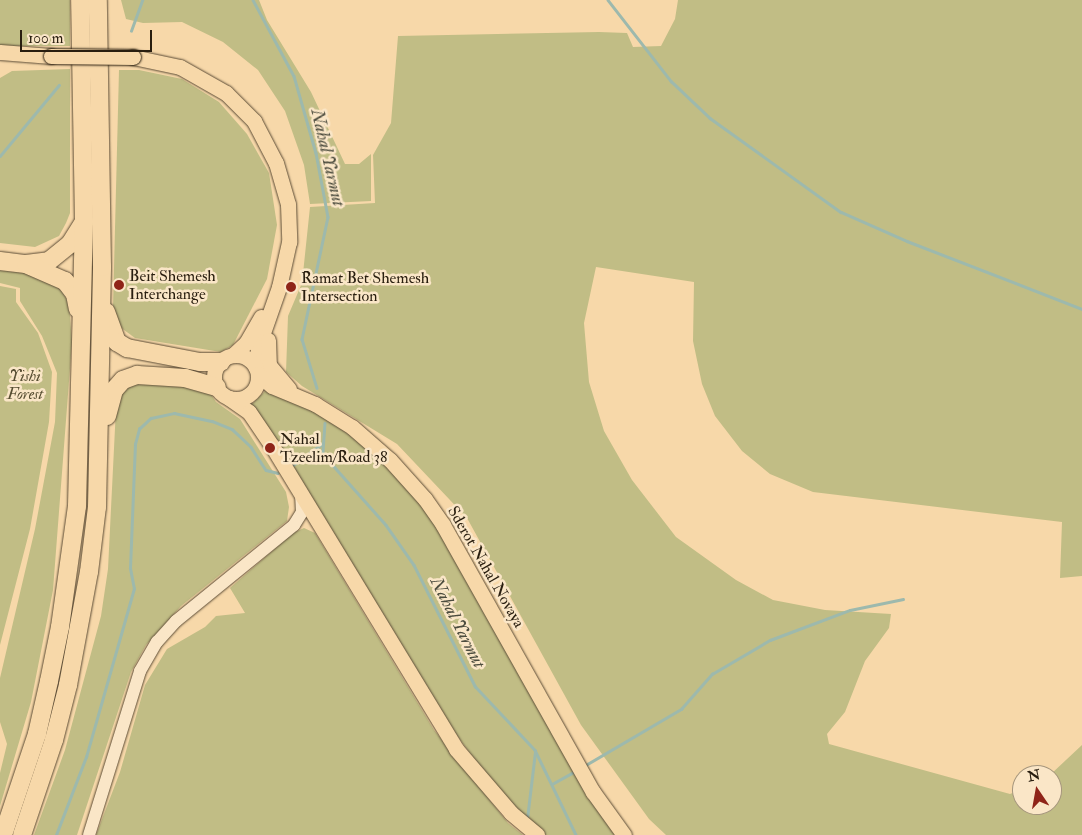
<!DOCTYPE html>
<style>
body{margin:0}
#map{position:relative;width:1082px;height:835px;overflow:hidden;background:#f7d8a9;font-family:"IM FELL Double Pica",serif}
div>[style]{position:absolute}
.green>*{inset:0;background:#c1bd85;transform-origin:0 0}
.stream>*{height:2.5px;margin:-1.25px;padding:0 1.25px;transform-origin:1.25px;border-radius:1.25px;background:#9db9ad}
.roads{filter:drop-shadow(0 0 1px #5c4c36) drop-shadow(0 0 1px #5c4c36)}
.minor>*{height:12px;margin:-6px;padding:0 6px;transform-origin:6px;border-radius:6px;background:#fae6c7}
.major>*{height:15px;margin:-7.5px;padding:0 7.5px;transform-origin:7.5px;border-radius:7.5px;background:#f7d8a9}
.major>.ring{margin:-7.5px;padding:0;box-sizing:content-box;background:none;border:15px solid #f7d8a9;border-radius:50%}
.highway>*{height:18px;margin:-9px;padding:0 9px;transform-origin:9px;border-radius:9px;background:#f7d8a9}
.bridges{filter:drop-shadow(0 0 1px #291e0f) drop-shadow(0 0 1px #291e0f)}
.major-bridge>*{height:15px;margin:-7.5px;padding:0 7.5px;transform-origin:7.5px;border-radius:7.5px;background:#f7d8a9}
.dots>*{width:14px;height:14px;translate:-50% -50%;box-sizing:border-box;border:2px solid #fae6c7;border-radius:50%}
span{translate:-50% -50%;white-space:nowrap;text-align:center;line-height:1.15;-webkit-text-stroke:5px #fae6c7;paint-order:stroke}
.poi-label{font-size:16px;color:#291e0f}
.left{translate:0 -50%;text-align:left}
.park-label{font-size:16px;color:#574e32;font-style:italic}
.street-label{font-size:16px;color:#291e0f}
.water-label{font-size:18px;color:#4c4c3e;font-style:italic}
.north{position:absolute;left:1012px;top:765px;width:50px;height:50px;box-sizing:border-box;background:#fae6c7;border:1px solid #a6967d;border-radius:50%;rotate:348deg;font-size:14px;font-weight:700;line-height:20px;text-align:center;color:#291e0f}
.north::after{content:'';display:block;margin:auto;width:18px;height:22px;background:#8f2418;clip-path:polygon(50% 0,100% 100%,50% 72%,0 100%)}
.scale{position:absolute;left:20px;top:30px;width:132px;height:22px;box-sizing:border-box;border:2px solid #291e0f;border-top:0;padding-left:6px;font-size:15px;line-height:18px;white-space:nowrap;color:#291e0f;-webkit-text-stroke:4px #fae6c7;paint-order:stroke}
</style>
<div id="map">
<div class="green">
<div style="left:0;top:0;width:70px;height:46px"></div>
<div style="clip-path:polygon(121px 0,259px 0,267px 20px,311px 92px,345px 164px,359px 164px,371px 154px,371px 201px,310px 204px,304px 165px,285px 111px,258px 70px,223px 42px,182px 22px,143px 23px,126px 19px)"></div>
<div style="clip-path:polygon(678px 0,1082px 0,1082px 576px,1060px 578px,1062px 522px,813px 492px,770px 474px,742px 451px,715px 416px,702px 384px,693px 341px,694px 282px,596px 267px,584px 323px,589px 382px,604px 431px,632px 480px,676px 537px,736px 580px,773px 600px,825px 610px,891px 614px,889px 628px,865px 661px,845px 712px,827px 734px,829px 744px,1010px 794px,1022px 789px,1022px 805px,1052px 805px,1050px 775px,1082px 745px,1082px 835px,666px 835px,649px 819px,581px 725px,467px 518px,397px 444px,302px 386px,286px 372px,288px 316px,302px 283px,310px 207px,375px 203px,373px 155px,391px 123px,398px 36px,599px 32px,627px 33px,633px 47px,661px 46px,675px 19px)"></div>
<div style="clip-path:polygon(70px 69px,70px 213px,66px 223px,59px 236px,35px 247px,0 243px,0 78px,12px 71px)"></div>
<div style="clip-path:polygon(119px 70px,139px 70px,182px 79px,219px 102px,247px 134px,269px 173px,277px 225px,267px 279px,233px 345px,221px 352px,135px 338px,120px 327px,113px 308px)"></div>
<div style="clip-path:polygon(0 270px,41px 275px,57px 281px,69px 304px,72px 342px,53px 590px,31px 702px,0 806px,0 773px,7px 744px,0 722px,0 678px,35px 529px,55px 422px,57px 373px,42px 336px,20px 301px,20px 288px,0 283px)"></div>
<div style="clip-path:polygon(0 286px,16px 289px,16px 302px,38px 333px,52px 372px,49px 422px,30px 529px,0 645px)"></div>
<div style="clip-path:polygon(155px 377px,210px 393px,216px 402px,240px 419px,286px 492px,289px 507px,287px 521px,181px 606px,146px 645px,131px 672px,77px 835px,34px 835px,65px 750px,101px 616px,108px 569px,116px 408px,121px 395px,133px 380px)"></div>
<div style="clip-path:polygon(269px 387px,353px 431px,422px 501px,618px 835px,546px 835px,511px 803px,478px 764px,442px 715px,249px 407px)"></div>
<div style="clip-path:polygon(304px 528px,315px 533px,434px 730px,508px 823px,523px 835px,96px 835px,120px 772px,145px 685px,167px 649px,205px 627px,216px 616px,245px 613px,230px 588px,293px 533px)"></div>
</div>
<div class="stream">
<div style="left:253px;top:0;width:86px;rotate:61.7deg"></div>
<div style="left:294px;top:76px;width:80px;rotate:74.1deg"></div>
<div style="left:316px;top:153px;width:65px;rotate:79.4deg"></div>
<div style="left:328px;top:217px;width:125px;rotate:102deg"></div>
<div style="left:302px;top:339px;width:51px;rotate:73deg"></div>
<div style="left:608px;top:0;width:103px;rotate:52.1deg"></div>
<div style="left:671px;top:81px;width:54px;rotate:43.5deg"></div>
<div style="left:710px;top:118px;width:161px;rotate:35.7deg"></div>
<div style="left:841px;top:212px;width:72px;rotate:23.7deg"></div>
<div style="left:907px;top:241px;width:188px;rotate:21.2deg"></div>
<div style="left:131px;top:31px;width:33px;rotate:-70deg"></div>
<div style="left:0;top:156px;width:92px;rotate:-50.3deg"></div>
<div style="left:325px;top:423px;width:31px;rotate:94deg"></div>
<div style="left:323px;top:454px;width:95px;rotate:48.4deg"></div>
<div style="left:386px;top:525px;width:49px;rotate:55deg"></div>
<div style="left:414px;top:565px;width:136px;rotate:63.2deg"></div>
<div style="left:475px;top:686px;width:88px;rotate:46.8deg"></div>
<div style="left:535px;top:750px;width:94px;rotate:64.2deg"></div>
<div style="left:293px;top:465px;width:36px;rotate:-36deg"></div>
<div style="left:584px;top:766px;width:113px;rotate:-30.4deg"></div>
<div style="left:681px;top:709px;width:47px;rotate:-48.5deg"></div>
<div style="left:712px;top:674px;width:67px;rotate:-30.4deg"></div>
<div style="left:770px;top:640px;width:85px;rotate:-20.6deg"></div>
<div style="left:850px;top:610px;width:54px;rotate:-11.7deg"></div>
<div style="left:552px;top:784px;width:26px;rotate:-29deg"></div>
<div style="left:527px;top:819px;width:67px;rotate:-83.2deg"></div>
<div style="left:56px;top:835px;width:84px;rotate:-69deg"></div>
<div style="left:86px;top:757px;width:175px;rotate:-74.1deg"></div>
<div style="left:134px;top:589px;width:21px;rotate:-101deg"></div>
<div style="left:130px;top:568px;width:124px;rotate:-87.7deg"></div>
<div style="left:135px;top:444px;width:16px;rotate:-75deg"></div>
<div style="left:139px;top:429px;width:16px;rotate:-43deg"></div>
<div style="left:151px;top:418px;width:24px;rotate:-12deg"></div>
<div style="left:174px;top:413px;width:39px;rotate:12deg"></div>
<div style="left:212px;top:421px;width:22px;rotate:22deg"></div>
<div style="left:232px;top:429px;width:26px;rotate:43deg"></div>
<div style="left:251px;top:447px;width:27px;rotate:57deg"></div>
<div style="left:266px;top:470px;width:12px;rotate:14deg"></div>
</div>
<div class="roads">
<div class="minor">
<div style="left:89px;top:835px;width:172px;rotate:-72.7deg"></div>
<div style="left:140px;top:671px;width:34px;rotate:-60deg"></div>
<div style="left:157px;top:642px;width:28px;rotate:-48deg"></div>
<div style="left:176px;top:621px;width:152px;rotate:-39.1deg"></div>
<div style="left:294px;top:525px;width:15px;rotate:-58deg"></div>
<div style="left:302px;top:512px;width:19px;rotate:-93deg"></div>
</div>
<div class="major">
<div style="left:0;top:52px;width:51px;rotate:4.5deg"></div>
<div style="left:133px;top:57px;width:48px;rotate:12deg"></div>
<div style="left:180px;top:67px;width:53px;rotate:29.5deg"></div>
<div style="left:226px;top:93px;width:40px;rotate:45deg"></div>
<div style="left:254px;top:121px;width:47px;rotate:62.4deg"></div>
<div style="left:276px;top:163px;width:43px;rotate:73.7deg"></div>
<div style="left:288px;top:204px;width:38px;rotate:88deg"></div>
<div style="left:289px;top:242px;width:46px;rotate:102.5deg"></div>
<div style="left:279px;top:287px;width:64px;rotate:109.3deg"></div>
<div style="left:258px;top:347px;width:21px;rotate:95deg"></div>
<div style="left:268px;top:340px;width:25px;rotate:88deg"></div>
<div style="left:269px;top:365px;width:31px;rotate:50deg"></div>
<div style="left:233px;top:355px;width:18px;rotate:-43deg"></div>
<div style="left:246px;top:343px;width:30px;rotate:-60deg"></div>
<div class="ring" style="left:214px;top:355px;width:29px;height:29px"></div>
<div style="left:258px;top:374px;width:18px;rotate:41deg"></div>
<div style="left:272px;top:386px;width:47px;rotate:22.7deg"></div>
<div style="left:315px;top:404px;width:44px;rotate:31.9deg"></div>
<div style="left:352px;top:427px;width:50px;rotate:41deg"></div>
<div style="left:390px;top:460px;width:52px;rotate:48.1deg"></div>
<div style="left:425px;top:499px;width:32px;rotate:55deg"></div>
<div style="left:443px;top:525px;width:306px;rotate:60.7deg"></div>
<div style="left:593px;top:792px;width:53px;rotate:54.2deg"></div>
<div style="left:229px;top:398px;width:24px;rotate:35deg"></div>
<div style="left:249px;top:412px;width:41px;rotate:55.9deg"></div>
<div style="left:272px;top:446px;width:354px;rotate:58.7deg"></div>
<div style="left:456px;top:749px;width:84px;rotate:49.3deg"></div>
<div style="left:511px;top:813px;width:34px;rotate:40deg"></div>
</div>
<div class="highway">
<div style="left:0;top:261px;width:26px;rotate:7deg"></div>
<div style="left:26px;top:264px;width:23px;rotate:-7deg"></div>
<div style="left:49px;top:261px;width:27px;rotate:-39deg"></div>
<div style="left:70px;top:244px;width:26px;rotate:-58deg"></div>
<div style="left:28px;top:265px;width:40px;rotate:23.4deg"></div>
<div style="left:65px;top:281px;width:16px;rotate:52deg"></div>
<div style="left:75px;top:294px;width:15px;rotate:79deg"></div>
<div style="left:106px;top:312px;width:32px;rotate:70deg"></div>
<div style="left:117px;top:342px;width:12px;rotate:31deg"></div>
<div style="left:127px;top:348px;width:74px;rotate:10.9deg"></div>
<div style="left:200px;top:362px;width:21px"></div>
<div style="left:107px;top:416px;width:27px;rotate:-75deg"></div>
<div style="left:114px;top:390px;width:13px;rotate:-48deg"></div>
<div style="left:123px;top:380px;width:15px;rotate:-20deg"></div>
<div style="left:137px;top:375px;width:48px;rotate:3.6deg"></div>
<div style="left:185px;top:378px;width:33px;rotate:16deg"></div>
<div style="left:3px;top:835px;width:107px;rotate:-71.4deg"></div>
<div style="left:37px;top:734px;width:54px;rotate:-77.2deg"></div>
<div style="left:49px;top:681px;width:55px;rotate:-78.5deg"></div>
<div style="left:60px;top:627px;width:122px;rotate:-82deg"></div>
<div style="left:77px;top:506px;width:284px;rotate:-88.6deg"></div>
<div style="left:84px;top:222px;width:222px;rotate:-91deg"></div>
<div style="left:22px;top:835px;width:100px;rotate:-71.4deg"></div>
<div style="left:54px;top:740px;width:57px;rotate:-75.7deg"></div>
<div style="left:68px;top:685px;width:115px;rotate:-79.5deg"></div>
<div style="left:89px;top:572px;width:65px;rotate:-83deg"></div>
<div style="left:97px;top:507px;width:240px;rotate:-88.8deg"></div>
<div style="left:102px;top:267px;width:267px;rotate:-90.9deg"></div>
</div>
</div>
<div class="bridges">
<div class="major-bridge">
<div style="left:51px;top:56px;width:82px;rotate:0.7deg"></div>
</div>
</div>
<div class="dots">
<div style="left:119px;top:285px;background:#8f2418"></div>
<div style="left:291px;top:287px;background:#8f2418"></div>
<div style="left:270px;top:448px;background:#8f2418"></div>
</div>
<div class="poi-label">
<span class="left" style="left:129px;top:285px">Beit Shemesh<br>Interchange</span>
<span class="left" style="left:301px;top:287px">Ramat Bet Shemesh<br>Intersection</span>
<span class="left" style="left:280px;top:448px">Nahal<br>Tzeelim/Road 38</span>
</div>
<div class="park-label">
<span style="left:25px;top:385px">Yishi<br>Forest</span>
</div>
<div class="street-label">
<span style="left:486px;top:567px;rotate:60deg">Sderot Nahal Novaya</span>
</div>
<div class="water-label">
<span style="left:327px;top:158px;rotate:77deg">Nahal Yarmut</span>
<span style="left:457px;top:623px;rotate:63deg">Nahal Yarmut</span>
</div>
<div class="north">N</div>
<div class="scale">100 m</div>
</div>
